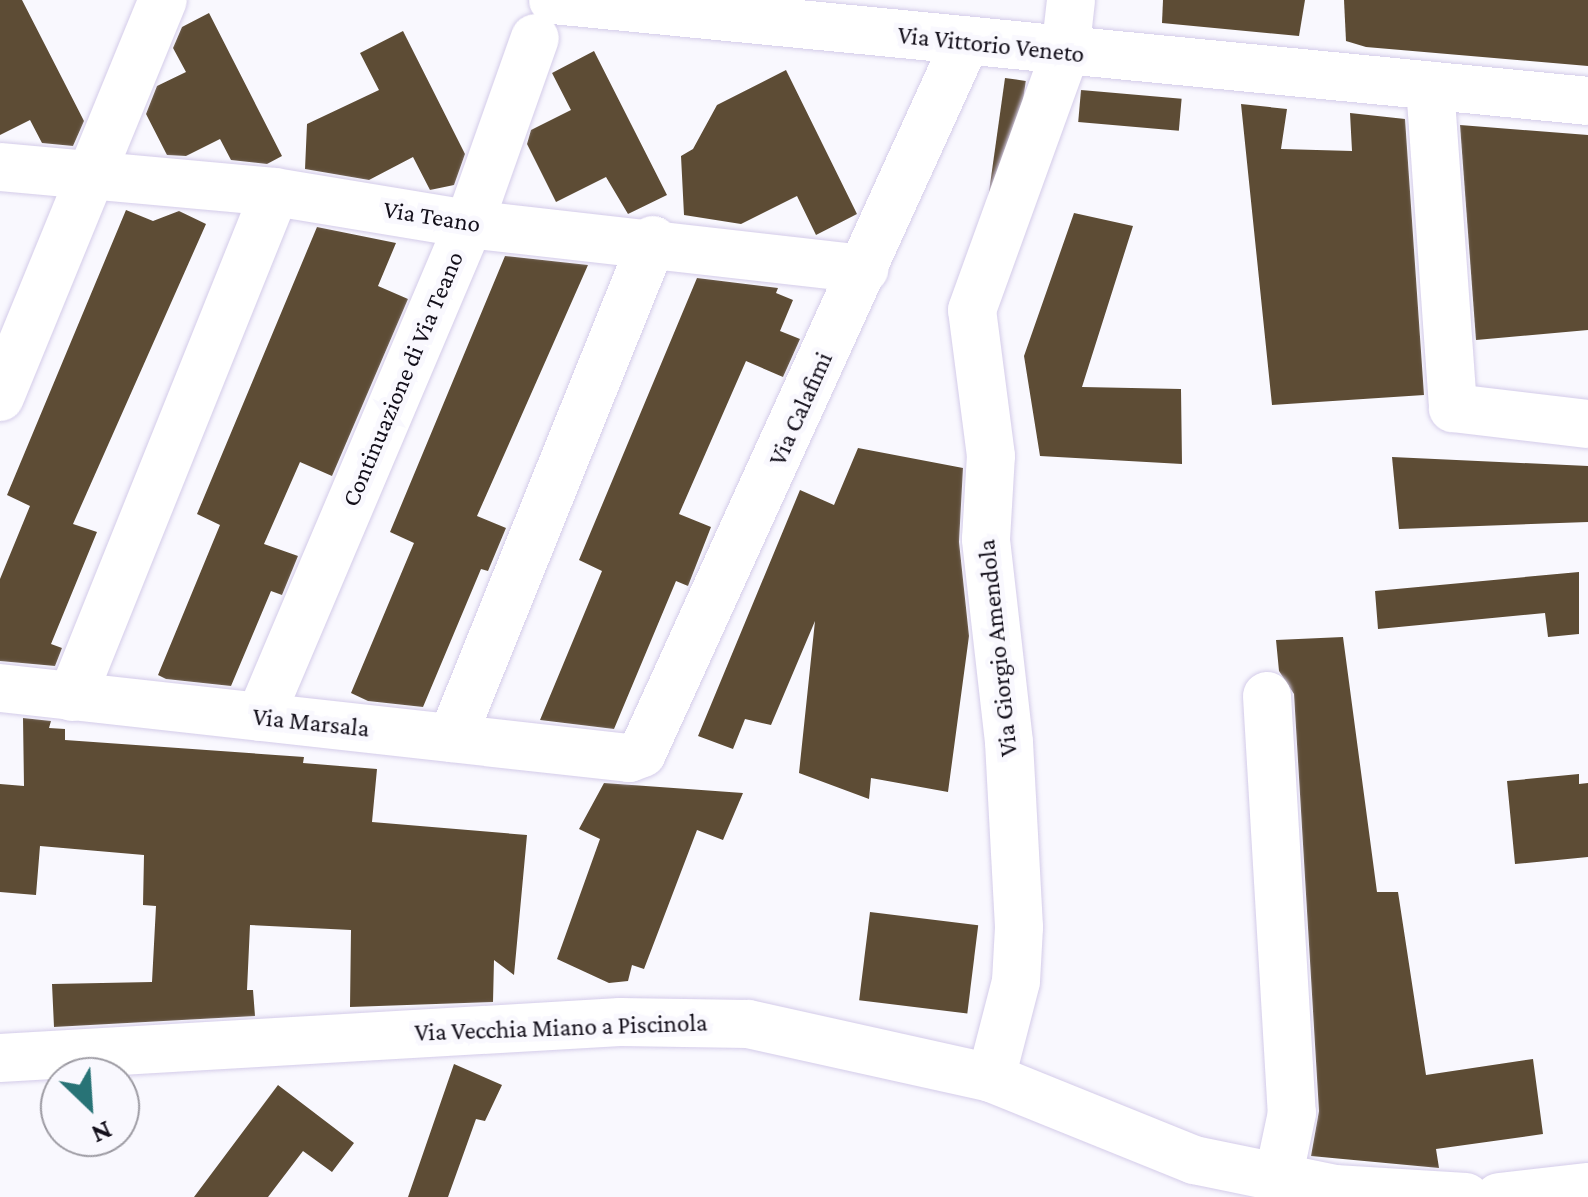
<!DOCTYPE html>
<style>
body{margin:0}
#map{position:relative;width:1588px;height:1197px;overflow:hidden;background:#f9f8fe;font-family:"Crimson Pro",serif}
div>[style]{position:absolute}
.building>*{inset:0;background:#5d4c35;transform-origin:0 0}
.roads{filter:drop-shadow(0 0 2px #d4cce9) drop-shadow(0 0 2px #d4cce9)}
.minor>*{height:48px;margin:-24px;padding:0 24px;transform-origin:24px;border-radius:24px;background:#fff}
span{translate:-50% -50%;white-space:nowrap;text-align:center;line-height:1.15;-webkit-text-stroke:10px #f9f8fe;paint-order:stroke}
.street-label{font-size:25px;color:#130f1a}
.north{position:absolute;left:40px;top:1057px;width:100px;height:100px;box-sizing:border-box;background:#f9f8fe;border:2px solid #9d9ba3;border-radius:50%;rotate:155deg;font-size:28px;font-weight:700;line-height:40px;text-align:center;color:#130f1a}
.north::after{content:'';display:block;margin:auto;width:35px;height:45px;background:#287376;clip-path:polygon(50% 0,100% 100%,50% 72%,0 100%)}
</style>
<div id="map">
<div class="building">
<div style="clip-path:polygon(0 0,22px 0,84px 121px,73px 146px,42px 143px,30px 120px,0 135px)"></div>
<div style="clip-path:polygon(1163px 0,1305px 0,1299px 36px,1162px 23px)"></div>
<div style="clip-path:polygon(1344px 0,1588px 0,1588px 66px,1366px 47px,1346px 41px)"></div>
<div style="clip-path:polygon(209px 13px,282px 156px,267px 164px,231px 160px,220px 139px,186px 156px,167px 155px,146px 114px,157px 86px,186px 72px,173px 48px,182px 27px)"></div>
<div style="clip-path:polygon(403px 31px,465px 154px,454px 185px,430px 190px,413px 157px,369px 180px,305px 169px,307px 124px,379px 90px,360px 53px)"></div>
<div style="clip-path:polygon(594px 51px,667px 195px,628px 214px,606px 177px,556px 202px,527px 144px,531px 130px,571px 110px,552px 73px)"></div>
<div style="clip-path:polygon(786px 70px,857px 214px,816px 235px,797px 196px,741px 224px,684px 215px,681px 156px,693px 149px,717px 105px)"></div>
<div style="left:1005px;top:78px;width:21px;height:208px;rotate:8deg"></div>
<div style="left:1081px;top:90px;width:101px;height:32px;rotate:5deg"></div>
<div style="clip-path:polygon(1241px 104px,1287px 109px,1281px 149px,1352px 151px,1350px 113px,1405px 119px,1424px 395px,1272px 405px)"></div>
<div style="clip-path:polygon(1460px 125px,1588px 135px,1588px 330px,1476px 340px)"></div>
<div style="clip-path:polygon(126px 210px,153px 221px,179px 211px,206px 224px,73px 524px,97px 532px,51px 644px,62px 648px,55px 666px,0 661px,0 579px,30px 506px,7px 495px)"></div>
<div style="clip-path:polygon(1074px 213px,1133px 226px,1082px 387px,1181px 389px,1182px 464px,1040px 456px,1024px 356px)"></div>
<div style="clip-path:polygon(317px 227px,396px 243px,378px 286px,408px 299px,332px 476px,300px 462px,264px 544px,298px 556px,282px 595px,271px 591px,231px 686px,166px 679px,158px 675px,220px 525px,197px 514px)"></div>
<div style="clip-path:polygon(505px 256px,588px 265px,477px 516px,506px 528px,488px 571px,481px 569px,423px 707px,368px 701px,351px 693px,414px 543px,390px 532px)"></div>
<div style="clip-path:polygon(697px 278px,778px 288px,776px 293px,793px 300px,780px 331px,800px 339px,783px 377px,746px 361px,679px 514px,711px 527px,688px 586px,676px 581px,614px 729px,540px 720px,602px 571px,579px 560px)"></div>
<div style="clip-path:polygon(858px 448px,963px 468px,959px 542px,969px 636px,948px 792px,871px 778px,869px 799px,799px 773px,815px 621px,771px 725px,745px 719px,733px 749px,698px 736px,800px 490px,834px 505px)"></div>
<div style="clip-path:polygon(1392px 457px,1588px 466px,1588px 522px,1399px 529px)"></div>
<div style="clip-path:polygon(1579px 572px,1579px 634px,1548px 637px,1545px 613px,1378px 629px,1375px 591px)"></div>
<div style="clip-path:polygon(1343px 637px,1377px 892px,1398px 892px,1426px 1075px,1533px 1059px,1543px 1134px,1436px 1149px,1439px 1168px,1311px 1156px,1319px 1111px,1294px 694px,1279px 671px,1276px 640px)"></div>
<div style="clip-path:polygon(23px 718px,51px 721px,49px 728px,65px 729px,65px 740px,304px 757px,303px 763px,377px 769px,372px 822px,527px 835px,514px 975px,494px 960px,493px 1002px,350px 1007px,351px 930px,250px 925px,247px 990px,253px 990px,255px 1016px,54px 1027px,52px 984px,152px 982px,156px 906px,143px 905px,144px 855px,40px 846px,36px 895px,0 892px,0 784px,24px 786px)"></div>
<div style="clip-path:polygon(1579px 774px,1579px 784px,1588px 783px,1588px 857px,1515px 864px,1507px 781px)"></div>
<div style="clip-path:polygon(604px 783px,743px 793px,723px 840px,697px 830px,644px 969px,632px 965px,628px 981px,609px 983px,557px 959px,600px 839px,579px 829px)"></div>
<div style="left:870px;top:912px;width:109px;height:89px;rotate:7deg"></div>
<div style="clip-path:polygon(454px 1064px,502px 1085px,485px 1121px,476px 1119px,448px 1197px,408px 1197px)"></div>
<div style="clip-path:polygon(278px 1085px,354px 1143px,332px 1172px,303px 1151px,268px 1197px,194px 1197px)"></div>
</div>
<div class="roads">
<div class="minor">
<div style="left:553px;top:0;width:1040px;rotate:5.57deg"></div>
<div style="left:1430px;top:86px;width:323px;rotate:85.9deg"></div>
<div style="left:1453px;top:408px;width:136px;rotate:6.8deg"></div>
<div style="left:0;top:167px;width:276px;rotate:5.2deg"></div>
<div style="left:275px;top:192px;width:197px;rotate:9.4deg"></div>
<div style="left:469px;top:224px;width:398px;rotate:6.5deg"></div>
<div style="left:0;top:397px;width:429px;rotate:-67.7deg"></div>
<div style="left:0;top:688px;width:633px;rotate:6.35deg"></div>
<div style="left:629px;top:758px;width:14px;rotate:-21deg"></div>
<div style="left:642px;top:753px;width:780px;rotate:-65.54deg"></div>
<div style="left:1267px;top:696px;width:418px;rotate:86.6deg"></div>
<div style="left:1292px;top:1113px;width:67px;rotate:102deg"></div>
<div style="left:72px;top:697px;width:544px;rotate:-68.1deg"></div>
<div style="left:260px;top:717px;width:535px;rotate:-67.03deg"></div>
<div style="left:469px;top:224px;width:197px;rotate:-70.5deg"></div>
<div style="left:452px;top:738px;width:537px;rotate:-68.02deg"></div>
<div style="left:0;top:1058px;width:621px;rotate:-3.32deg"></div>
<div style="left:620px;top:1022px;width:128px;rotate:0.9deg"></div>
<div style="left:748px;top:1024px;width:249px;rotate:12.5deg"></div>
<div style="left:991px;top:1078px;width:219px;rotate:22deg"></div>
<div style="left:1194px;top:1160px;width:144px;rotate:11.6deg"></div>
<div style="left:1335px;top:1189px;width:131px;rotate:3.5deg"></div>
<div style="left:991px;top:1078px;width:100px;rotate:-75.5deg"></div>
<div style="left:1016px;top:981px;width:54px;rotate:-86.8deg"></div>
<div style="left:1019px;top:927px;width:185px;rotate:-93.1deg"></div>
<div style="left:1009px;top:742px;width:204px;rotate:-96.5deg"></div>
<div style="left:986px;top:539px;width:83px;rotate:-86.6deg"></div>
<div style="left:991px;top:456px;width:147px;rotate:-97.4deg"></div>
<div style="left:972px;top:310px;width:273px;rotate:-70.1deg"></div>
<div style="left:1065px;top:53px;width:53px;rotate:-83.5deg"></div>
<div style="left:1499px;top:1197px;width:90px;rotate:-6.4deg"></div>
</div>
</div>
<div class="street-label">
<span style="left:991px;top:45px;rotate:6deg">Via Vittorio Veneto</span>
<span style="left:432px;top:217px;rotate:9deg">Via Teano</span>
<span style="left:403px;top:379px;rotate:-67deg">Continuazione di Via Teano</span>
<span style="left:801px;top:409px;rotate:-66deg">Via Calafimi</span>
<span style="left:998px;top:648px;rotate:-96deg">Via Giorgio Amendola</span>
<span style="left:311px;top:723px;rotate:6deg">Via Marsala</span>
<span style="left:561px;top:1028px;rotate:-2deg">Via Vecchia Miano a Piscinola</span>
</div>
<div class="north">N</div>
</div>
